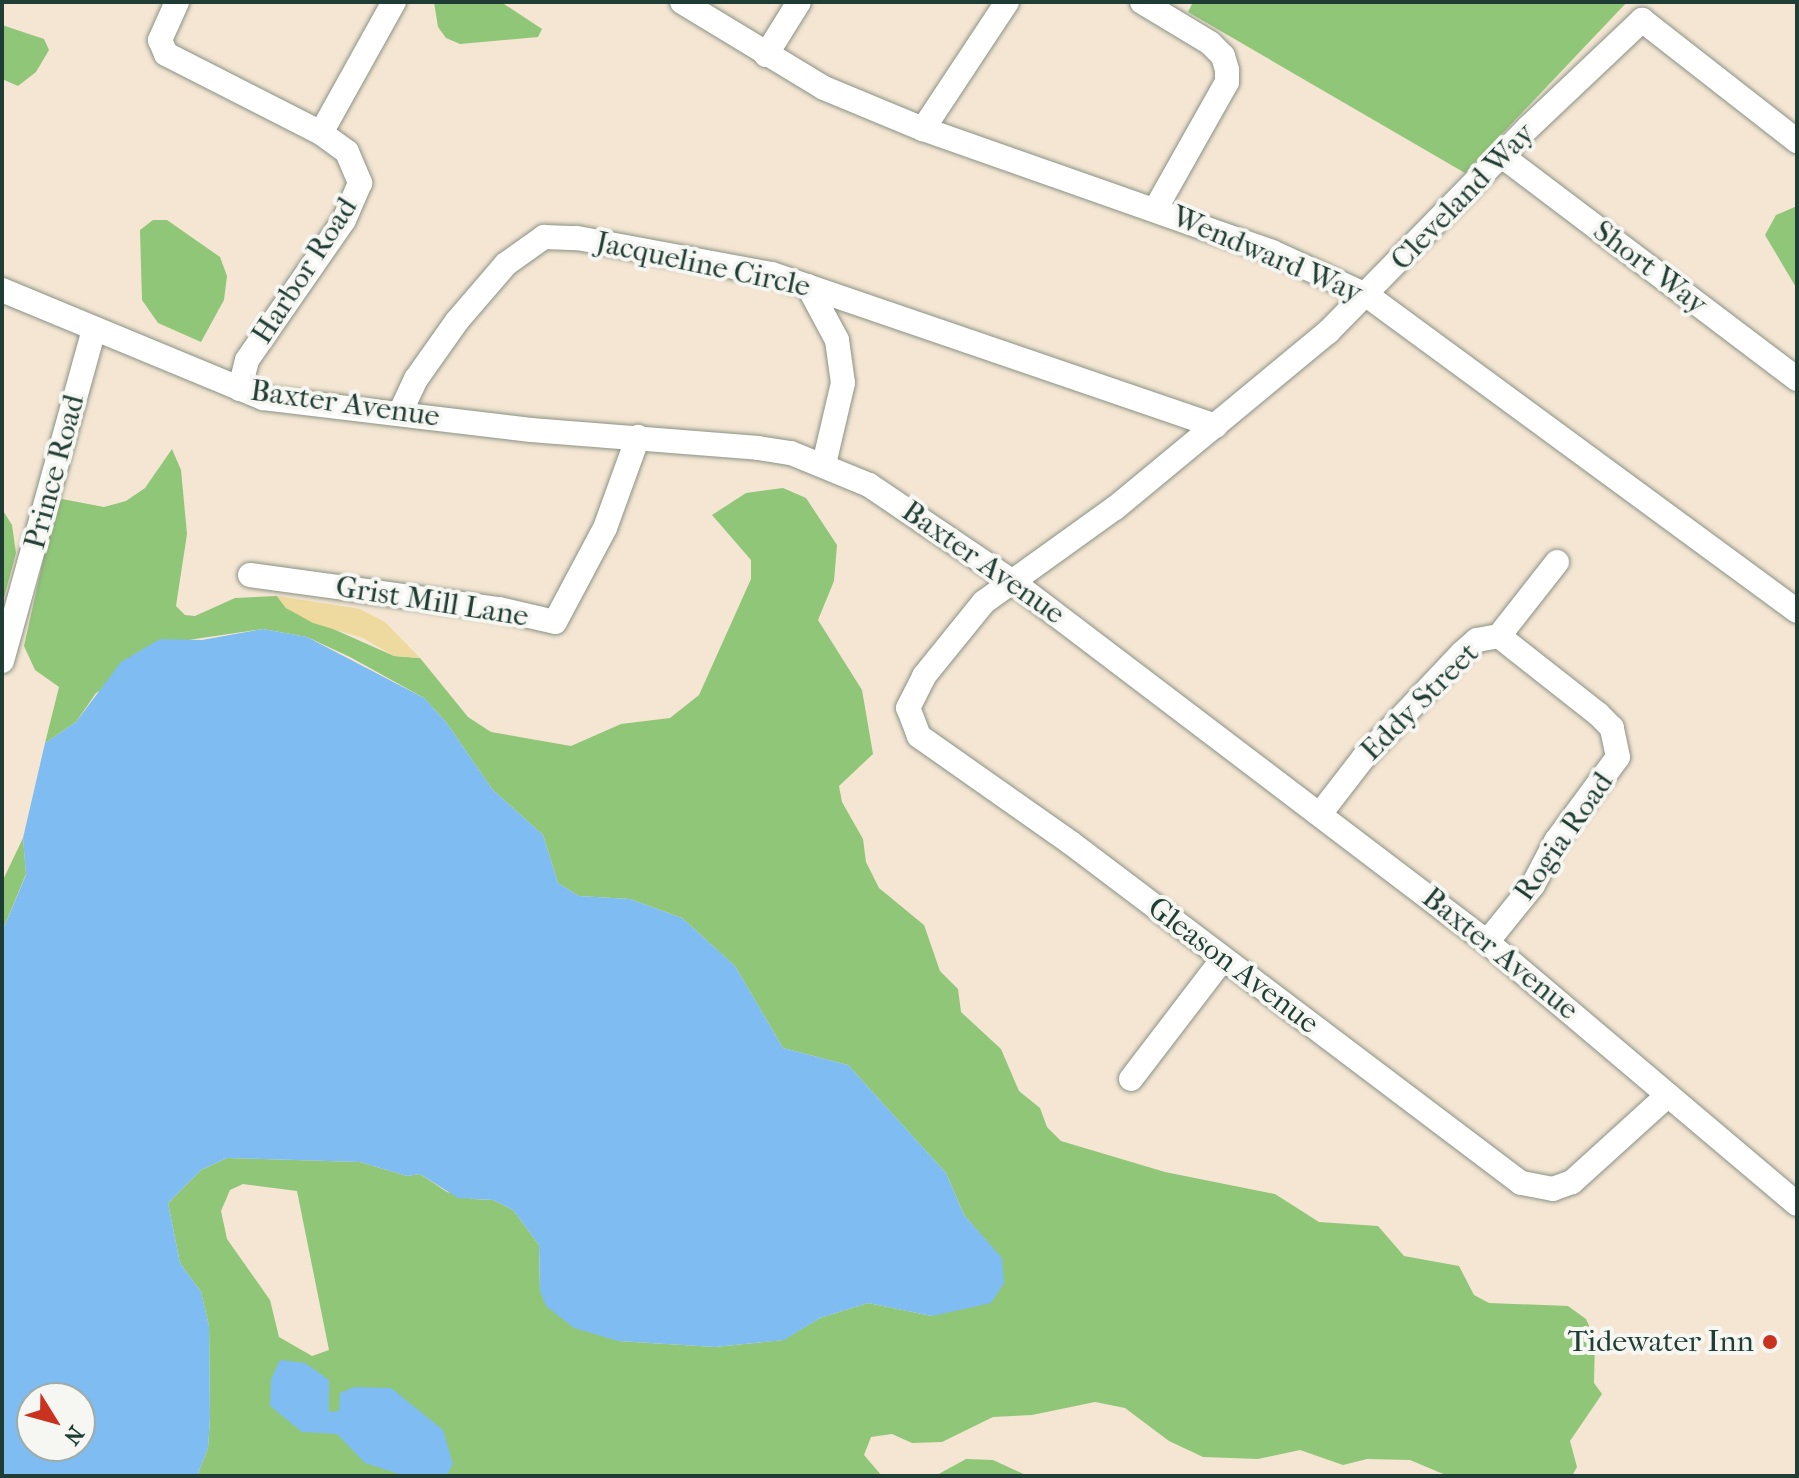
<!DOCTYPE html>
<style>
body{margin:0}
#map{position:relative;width:1799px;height:1478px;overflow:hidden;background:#f4e6d3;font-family:"IM FELL French Canon",serif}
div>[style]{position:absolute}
.green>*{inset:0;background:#90c678}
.sand>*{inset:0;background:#eeda9e}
.water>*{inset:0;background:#7ebcf2}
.roads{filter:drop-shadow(0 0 2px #8a9284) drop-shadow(0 0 2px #8a9284)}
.minor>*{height:24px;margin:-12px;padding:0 12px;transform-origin:12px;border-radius:12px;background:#fff}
.dots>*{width:22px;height:22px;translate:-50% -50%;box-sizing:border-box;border:4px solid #f6f6f2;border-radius:50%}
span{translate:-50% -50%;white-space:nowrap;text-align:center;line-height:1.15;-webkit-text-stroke:8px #f6f6f2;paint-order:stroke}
.street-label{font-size:30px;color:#1f3d34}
.poi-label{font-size:30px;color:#1f3d34}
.right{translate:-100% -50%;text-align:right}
.frame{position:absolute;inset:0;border:4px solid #1f3d34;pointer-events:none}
.north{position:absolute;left:16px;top:1382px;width:80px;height:80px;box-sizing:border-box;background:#f6f6f2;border:2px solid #a0aca6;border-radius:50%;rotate:127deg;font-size:22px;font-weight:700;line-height:32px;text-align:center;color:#1f3d34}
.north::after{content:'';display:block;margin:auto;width:28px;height:36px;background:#c8321e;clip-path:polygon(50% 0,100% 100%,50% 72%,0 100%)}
</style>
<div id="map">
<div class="green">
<div style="clip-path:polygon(434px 2px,501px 2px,542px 29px,538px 37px,460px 44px,446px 38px,438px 27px)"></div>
<div style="clip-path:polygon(1193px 2px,1627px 2px,1465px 173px,1188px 12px)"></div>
<div style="clip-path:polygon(2px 25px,44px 39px,49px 50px,36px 72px,18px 86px,2px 79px)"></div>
<div style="clip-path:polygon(1797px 206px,1797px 289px,1765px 235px,1776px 215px)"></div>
<div style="clip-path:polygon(153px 220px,167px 220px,220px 257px,227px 276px,224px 300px,201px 342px,158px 323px,142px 300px,140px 230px)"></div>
<div style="clip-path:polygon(evenodd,172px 449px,181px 470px,187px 534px,176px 606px,185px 615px,195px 616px,235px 598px,277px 596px,286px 608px,394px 656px,420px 658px,468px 717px,491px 732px,571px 746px,621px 724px,670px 718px,699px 695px,751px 579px,751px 560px,712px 515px,746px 493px,783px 488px,806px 498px,837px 545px,834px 581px,818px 620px,862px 690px,873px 754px,839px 786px,842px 802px,863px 839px,866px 862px,879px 888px,924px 925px,940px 971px,958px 989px,961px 1012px,1001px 1049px,1019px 1091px,1040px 1108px,1047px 1127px,1061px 1141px,1165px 1172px,1275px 1194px,1319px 1222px,1378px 1226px,1404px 1256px,1459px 1266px,1474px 1295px,1489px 1303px,1568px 1306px,1586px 1319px,1595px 1339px,1594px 1383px,1602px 1394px,1570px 1441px,1577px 1467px,1572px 1476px,1448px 1476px,1410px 1460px,1367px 1459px,1343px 1465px,1300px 1450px,1258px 1459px,1203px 1457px,1169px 1441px,1125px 1408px,1095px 1402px,1032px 1415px,993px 1417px,942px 1442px,912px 1443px,892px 1434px,871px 1437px,864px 1455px,882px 1476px,197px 1476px,208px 1448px,210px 1418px,209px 1326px,201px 1292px,180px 1263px,168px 1203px,201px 1170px,227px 1158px,360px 1162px,407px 1176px,420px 1174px,447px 1192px,473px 1199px,493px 1200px,513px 1210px,539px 1245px,540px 1291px,618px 1341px,715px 1347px,783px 1340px,820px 1318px,868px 1303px,932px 1316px,1002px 1259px,964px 1215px,946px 1173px,848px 1065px,783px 1048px,735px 966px,682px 918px,630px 899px,579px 896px,558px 883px,543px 835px,492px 789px,446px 722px,424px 698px,350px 657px,307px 637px,263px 629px,188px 640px,96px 693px,76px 722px,45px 743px,59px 687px,35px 670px,24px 646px,56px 503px,62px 499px,104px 507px,126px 501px,145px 488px,172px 449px,243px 1184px,297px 1191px,329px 1350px,312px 1356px,279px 1337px,270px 1300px,227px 1239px,221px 1211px,230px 1190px,243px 1184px)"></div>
<div style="clip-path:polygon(2px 509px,12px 525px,16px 553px,2px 605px)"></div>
<div style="clip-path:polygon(23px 838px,26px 874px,2px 932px,2px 882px)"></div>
<div style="clip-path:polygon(966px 1459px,993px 1460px,1028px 1476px,935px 1476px)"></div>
</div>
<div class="sand">
<div style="clip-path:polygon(277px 596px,360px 609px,385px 622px,420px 658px,394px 656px,363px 638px,313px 623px,286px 608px)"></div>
</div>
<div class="water">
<div style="clip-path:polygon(evenodd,263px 629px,307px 637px,424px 698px,446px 722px,492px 789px,543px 835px,558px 883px,579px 896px,630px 899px,682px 918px,735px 966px,783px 1048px,848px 1065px,946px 1173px,964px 1215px,1002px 1258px,1004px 1283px,991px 1303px,932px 1316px,868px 1303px,820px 1318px,784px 1340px,715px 1347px,618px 1341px,574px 1328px,546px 1306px,540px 1291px,539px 1245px,513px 1210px,493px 1200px,458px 1198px,420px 1174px,407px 1176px,360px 1162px,227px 1158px,201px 1170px,168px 1203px,180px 1263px,201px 1292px,209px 1326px,210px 1418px,208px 1448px,197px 1476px,2px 1476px,2px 932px,26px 875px,23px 838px,45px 743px,76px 722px,121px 662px,160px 639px,202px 640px,263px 629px,32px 1398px,80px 1398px,80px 1446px,32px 1446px,32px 1398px)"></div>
<div style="clip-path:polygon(280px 1360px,305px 1363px,329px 1380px,329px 1412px,339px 1411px,340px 1393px,354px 1387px,391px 1388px,443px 1430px,453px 1464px,446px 1476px,405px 1476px,365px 1463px,337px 1434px,302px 1432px,270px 1406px,271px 1379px)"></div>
</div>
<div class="roads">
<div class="minor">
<div style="left:177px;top:2px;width:42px;rotate:114.1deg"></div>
<div style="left:160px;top:40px;width:15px;rotate:67deg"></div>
<div style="left:166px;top:54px;width:174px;rotate:27deg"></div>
<div style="left:321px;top:133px;width:32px;rotate:36deg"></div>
<div style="left:347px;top:152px;width:34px;rotate:67deg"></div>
<div style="left:360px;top:183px;width:40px;rotate:113.4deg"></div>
<div style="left:344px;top:220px;width:170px;rotate:124.7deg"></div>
<div style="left:247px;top:360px;width:30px;rotate:104deg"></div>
<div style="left:682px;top:2px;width:166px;rotate:31.2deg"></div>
<div style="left:824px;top:88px;width:107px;rotate:22.5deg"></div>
<div style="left:923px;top:129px;width:370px;rotate:19.4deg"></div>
<div style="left:1272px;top:252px;width:106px;rotate:24.6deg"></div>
<div style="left:1368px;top:296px;width:532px;rotate:36.29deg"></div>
<div style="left:1142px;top:2px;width:79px;rotate:31.1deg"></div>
<div style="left:1210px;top:43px;width:18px;rotate:45deg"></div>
<div style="left:1223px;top:56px;width:15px;rotate:74deg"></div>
<div style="left:1227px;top:70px;width:12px;rotate:90deg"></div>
<div style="left:1227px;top:82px;width:145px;rotate:119.4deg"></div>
<div style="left:766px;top:55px;width:62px;rotate:-58.1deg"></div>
<div style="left:923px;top:129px;width:152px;rotate:-56.5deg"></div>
<div style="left:321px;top:133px;width:150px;rotate:-60.9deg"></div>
<div style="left:1502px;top:156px;width:370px;rotate:37.1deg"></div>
<div style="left:808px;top:286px;width:61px;rotate:61.8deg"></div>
<div style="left:837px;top:340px;width:43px;rotate:82.1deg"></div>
<div style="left:843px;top:383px;width:83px;rotate:103.2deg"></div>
<div style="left:2px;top:290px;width:282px;rotate:22.5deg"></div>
<div style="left:263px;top:398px;width:270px;rotate:6.8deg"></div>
<div style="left:531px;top:430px;width:228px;rotate:4.5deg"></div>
<div style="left:758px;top:448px;width:33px;rotate:9deg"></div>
<div style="left:791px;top:453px;width:84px;rotate:22.3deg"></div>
<div style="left:869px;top:485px;width:174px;rotate:34deg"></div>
<div style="left:1013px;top:582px;width:595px;rotate:37.22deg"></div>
<div style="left:1487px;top:942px;width:406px;rotate:40.2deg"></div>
<div style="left:400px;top:413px;width:38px;rotate:-65deg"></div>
<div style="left:416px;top:379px;width:71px;rotate:-54.7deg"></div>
<div style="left:457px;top:321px;width:75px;rotate:-49.3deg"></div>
<div style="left:506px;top:264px;width:47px;rotate:-35.4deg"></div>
<div style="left:544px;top:237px;width:33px;rotate:2deg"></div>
<div style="left:577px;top:238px;width:198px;rotate:10.5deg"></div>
<div style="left:772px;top:274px;width:469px;rotate:18.9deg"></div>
<div style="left:250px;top:575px;width:251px;rotate:7.8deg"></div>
<div style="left:499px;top:609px;width:57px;rotate:13.1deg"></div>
<div style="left:555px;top:622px;width:106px;rotate:-62deg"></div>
<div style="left:605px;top:528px;width:97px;rotate:-70.1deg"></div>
<div style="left:2px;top:661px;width:344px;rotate:-74.5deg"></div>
<div style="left:1320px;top:814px;width:72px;rotate:-52.3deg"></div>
<div style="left:1364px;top:757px;width:143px;rotate:-46.7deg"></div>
<div style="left:1462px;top:653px;width:20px;rotate:-41deg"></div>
<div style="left:1477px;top:640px;width:22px;rotate:-10deg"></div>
<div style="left:1499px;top:636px;width:94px;rotate:-51.9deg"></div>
<div style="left:1487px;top:942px;width:73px;rotate:-51.1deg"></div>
<div style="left:1533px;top:885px;width:50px;rotate:-62.4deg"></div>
<div style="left:1556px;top:841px;width:104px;rotate:-53.6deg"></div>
<div style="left:1618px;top:757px;width:30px;rotate:-102deg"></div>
<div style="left:1612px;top:728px;width:20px;rotate:-135deg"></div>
<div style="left:1598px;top:714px;width:126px;rotate:-141.8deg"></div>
<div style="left:1131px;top:1079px;width:150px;rotate:-52.6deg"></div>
<div style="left:1668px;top:1095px;width:130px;rotate:137.8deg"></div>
<div style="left:1572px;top:1182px;width:20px;rotate:160deg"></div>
<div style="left:1553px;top:1189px;width:33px;rotate:-169deg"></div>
<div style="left:1521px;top:1183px;width:564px;rotate:-142.93deg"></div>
<div style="left:1071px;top:843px;width:186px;rotate:-144.9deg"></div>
<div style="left:919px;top:736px;width:30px;rotate:-111deg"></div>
<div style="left:908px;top:708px;width:36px;rotate:-63deg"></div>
<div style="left:924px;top:676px;width:95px;rotate:-51deg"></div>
<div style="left:984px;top:602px;width:161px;rotate:-35.7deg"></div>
<div style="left:1115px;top:508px;width:276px;rotate:-39.6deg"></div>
<div style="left:1328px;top:332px;width:287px;rotate:-45.6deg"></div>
<div style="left:1529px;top:127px;width:156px;rotate:-43.4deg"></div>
<div style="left:1642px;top:20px;width:197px;rotate:38deg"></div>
</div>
</div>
<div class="dots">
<div style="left:1770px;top:1342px;background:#c8321e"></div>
</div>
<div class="street-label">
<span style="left:1463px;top:197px;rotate:-46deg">Cleveland Way</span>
<span style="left:1267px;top:255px;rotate:23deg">Wendward Way</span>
<span style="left:703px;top:265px;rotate:12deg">Jacqueline Circle</span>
<span style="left:1650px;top:268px;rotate:37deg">Short Way</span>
<span style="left:305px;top:271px;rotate:-57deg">Harbor Road</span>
<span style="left:345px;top:404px;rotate:8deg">Baxter Avenue</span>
<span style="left:55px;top:472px;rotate:-75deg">Prince Road</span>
<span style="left:983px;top:563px;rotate:35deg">Baxter Avenue</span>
<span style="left:432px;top:602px;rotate:9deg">Grist Mill Lane</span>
<span style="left:1420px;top:702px;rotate:-45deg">Eddy Street</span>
<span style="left:1564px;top:837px;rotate:-55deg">Rogia Road</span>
<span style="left:1500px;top:954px;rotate:39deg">Baxter Avenue</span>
<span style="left:1233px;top:966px;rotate:37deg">Gleason Avenue</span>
</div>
<div class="poi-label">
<span class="right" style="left:1754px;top:1342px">Tidewater Inn</span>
</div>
<div class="frame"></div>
<div class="north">N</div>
</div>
